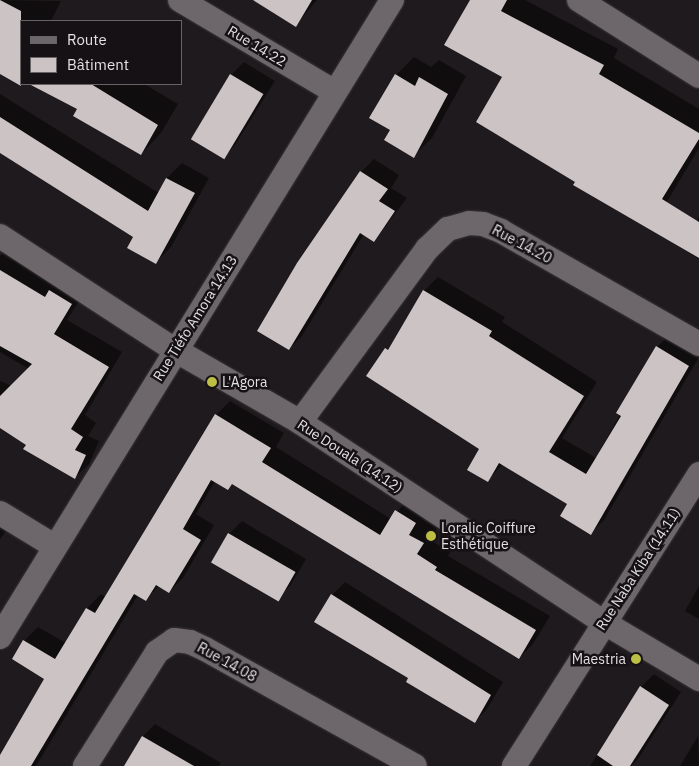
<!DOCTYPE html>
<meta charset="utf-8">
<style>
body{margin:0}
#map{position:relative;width:699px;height:766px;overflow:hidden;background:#1f1a1d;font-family:"IBM Plex Sans",sans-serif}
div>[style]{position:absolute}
.shadow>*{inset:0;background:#0007}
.building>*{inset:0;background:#ccc3c4;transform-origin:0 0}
.roads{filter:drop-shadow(0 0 1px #393537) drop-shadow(0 0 1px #393537)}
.street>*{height:24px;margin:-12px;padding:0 12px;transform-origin:12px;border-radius:12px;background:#6d666a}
.dots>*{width:14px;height:14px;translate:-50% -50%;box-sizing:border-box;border:2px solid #161114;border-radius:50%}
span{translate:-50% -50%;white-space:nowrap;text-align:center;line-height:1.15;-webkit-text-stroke:5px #161114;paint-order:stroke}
.street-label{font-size:14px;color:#e3e0e2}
.poi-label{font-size:14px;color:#e3e0e2}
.left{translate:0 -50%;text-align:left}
.right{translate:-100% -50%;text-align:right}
.legend{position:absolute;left:20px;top:20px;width:162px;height:65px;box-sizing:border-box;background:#161114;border:1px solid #686466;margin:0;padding:6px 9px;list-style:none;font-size:15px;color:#e3e0e2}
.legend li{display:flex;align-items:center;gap:10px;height:25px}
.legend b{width:25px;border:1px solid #686466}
</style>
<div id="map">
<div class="shadow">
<div style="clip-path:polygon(0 0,61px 1px,51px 21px,21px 21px,22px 85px,0 72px)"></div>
<div style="clip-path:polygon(278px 0,317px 0,296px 25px)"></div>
<div style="clip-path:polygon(471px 0,525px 0,618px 49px,614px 58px,699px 109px,699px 148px,662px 210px,577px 182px,504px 77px)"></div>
<div style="clip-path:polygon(414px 57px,431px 67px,439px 60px,466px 76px,432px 138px,413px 156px,396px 75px)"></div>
<div style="clip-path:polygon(244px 62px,275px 81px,235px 145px,223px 158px,231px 75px)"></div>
<div style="clip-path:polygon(31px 84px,144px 84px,178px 104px,161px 133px,141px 154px,79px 108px)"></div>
<div style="clip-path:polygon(0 94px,159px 193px,167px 178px,182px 163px,209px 178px,171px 247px,156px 262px,135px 237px,0 152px)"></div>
<div style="clip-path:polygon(374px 159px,399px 175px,391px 188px,407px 198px,374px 241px,364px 234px,302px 336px,289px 349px,298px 264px,361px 172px)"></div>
<div style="clip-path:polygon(699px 217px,699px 259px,680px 247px)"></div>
<div style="clip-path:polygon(5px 251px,86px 290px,67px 320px,122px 352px,85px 415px,96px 423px,88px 436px,99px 441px,89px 464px,74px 478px,0 426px,0 381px,12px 386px,29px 369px,0 352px,0 256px)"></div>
<div style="clip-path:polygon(438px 277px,505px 317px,502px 322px,597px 382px,562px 438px,596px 458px,657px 347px,671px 333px,699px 350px,699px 357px,604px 520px,590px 534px,569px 504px,503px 464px,487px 481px,480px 449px,367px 376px,395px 340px,424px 291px)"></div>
<div style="clip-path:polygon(230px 401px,284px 433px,276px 447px,391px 519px,410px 497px,429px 508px,423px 520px,437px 528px,430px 540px,450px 552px,448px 556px,550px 616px,533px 644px,519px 658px,233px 483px,228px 489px,215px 481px,196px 514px,214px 525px,183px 578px,169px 592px,159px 586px,146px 599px,138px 595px,36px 766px,0 766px,0 757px,46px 678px,24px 641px,38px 627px,66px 643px,87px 608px,101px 594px,106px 597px,216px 415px)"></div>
<div style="clip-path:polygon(242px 521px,306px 559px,290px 586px,277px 599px,213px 561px,229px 534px)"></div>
<div style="clip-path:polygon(0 525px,7px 530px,0 539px)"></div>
<div style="clip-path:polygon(345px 582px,503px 682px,487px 709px,474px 722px,410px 677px,316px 622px,332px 595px)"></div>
<div style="clip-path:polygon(699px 586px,699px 619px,685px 611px)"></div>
<div style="clip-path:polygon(654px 674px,681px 692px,638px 759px,631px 766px,590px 766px,641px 687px)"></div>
<div style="clip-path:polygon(155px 724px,221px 763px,219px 766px,124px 766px,143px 736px)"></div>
<div style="clip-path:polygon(698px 736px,699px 766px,680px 766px)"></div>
</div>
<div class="building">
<div style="clip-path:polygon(0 0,21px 11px,21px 86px,0 74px)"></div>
<div style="clip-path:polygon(253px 0,312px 0,296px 27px)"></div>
<div style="clip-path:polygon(470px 0,507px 0,501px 11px,604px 65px,599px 74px,699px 133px,699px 139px,662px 199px,699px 222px,699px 258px,573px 185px,575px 182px,476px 122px,502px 77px,444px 45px)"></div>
<div style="left:230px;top:74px;width:39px;height:76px;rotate:31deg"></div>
<div style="clip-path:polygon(395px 74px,415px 86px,419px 77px,448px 94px,414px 158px,384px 140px,390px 130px,369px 118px)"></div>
<div style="clip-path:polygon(29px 84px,91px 84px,158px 125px,141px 155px,73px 116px,77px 109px)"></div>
<div style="clip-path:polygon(0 117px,148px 211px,166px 178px,195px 193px,156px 264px,127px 248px,133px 237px,0 153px)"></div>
<div style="clip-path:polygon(360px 171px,388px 189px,379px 201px,395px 211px,374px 242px,360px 233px,289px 350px,257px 331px,297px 263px)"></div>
<div style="clip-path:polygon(0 270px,45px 297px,49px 290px,72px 304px,54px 334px,109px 367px,71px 429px,83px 437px,75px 450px,86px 455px,75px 479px,23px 449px,26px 445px,0 428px,0 396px,32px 364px,0 346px)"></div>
<div style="clip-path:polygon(423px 290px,492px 331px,489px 336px,584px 396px,549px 452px,586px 474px,621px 416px,616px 413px,656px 346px,689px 366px,591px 535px,560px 516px,567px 504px,499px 463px,488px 482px,467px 470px,479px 449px,366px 376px,385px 348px,388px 350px)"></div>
<div style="clip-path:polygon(215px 414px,271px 448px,262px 462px,380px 535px,395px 510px,416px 523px,409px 535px,424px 543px,417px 554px,437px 567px,435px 570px,536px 630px,519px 659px,232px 484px,228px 490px,211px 480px,183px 529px,201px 540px,169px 593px,156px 585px,146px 601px,134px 594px,31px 766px,0 766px,0 755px,44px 679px,12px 659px,23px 640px,55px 659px,86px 608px,95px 613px)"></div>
<div style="left:228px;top:533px;width:78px;height:34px;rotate:30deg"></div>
<div style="clip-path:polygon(331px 594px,491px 695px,475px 723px,406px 682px,408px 678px,314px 622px)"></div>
<div style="clip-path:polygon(640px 686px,669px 705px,630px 766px,613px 766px,597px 755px)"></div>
<div style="clip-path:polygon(142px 736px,194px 766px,124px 766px)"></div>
</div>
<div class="roads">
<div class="street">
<div style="left:180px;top:0;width:180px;rotate:30.7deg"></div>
<div style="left:579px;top:0;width:142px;rotate:32.3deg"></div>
<div style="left:0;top:236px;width:209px;rotate:33.1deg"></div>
<div style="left:175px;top:350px;width:144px;rotate:29.9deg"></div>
<div style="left:300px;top:422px;width:363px;rotate:33.4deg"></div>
<div style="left:603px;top:622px;width:112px;rotate:30.7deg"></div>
<div style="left:300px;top:422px;width:215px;rotate:-53.7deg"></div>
<div style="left:427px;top:249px;width:29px;rotate:-44deg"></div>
<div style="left:448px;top:229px;width:22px;rotate:-16deg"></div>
<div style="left:469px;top:223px;width:14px;rotate:4deg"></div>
<div style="left:483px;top:224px;width:19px;rotate:21deg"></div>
<div style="left:501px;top:231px;width:228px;rotate:29.7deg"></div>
<div style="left:0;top:513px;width:63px;rotate:31.4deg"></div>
<div style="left:0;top:637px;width:748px;rotate:-58.39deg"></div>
<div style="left:85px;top:766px;width:135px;rotate:-57.7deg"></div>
<div style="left:157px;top:652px;width:21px;rotate:-35deg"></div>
<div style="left:174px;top:640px;width:16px;rotate:7deg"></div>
<div style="left:190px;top:642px;width:17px;rotate:25deg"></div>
<div style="left:205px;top:649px;width:240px;rotate:29.1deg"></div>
<div style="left:514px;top:766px;width:346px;rotate:-57.6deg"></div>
</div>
</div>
<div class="dots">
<div style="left:212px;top:382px;background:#bcbf43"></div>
<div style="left:431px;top:536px;background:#bcbf43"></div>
<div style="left:636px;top:659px;background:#bcbf43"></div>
</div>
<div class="street-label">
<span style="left:257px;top:46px;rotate:31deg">Rue 14.22</span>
<span style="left:522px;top:244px;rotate:28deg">Rue 14.20</span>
<span style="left:195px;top:318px;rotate:-58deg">Rue Tiéfo Amora 14.13</span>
<span style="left:350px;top:456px;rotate:33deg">Rue Douala (14.12)</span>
<span style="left:638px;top:569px;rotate:-57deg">Rue Naba Kiba (14.11)</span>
<span style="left:227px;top:662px;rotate:29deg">Rue 14.08</span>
</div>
<div class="poi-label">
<span class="left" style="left:222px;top:382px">L'Agora</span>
<span class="left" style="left:441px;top:536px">Loralic Coiffure<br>Esthétique</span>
<span class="right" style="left:626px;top:659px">Maestria</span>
</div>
<ul class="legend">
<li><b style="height:6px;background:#6d666a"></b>Route</li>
<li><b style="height:14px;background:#ccc3c4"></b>Bâtiment</li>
</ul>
</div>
